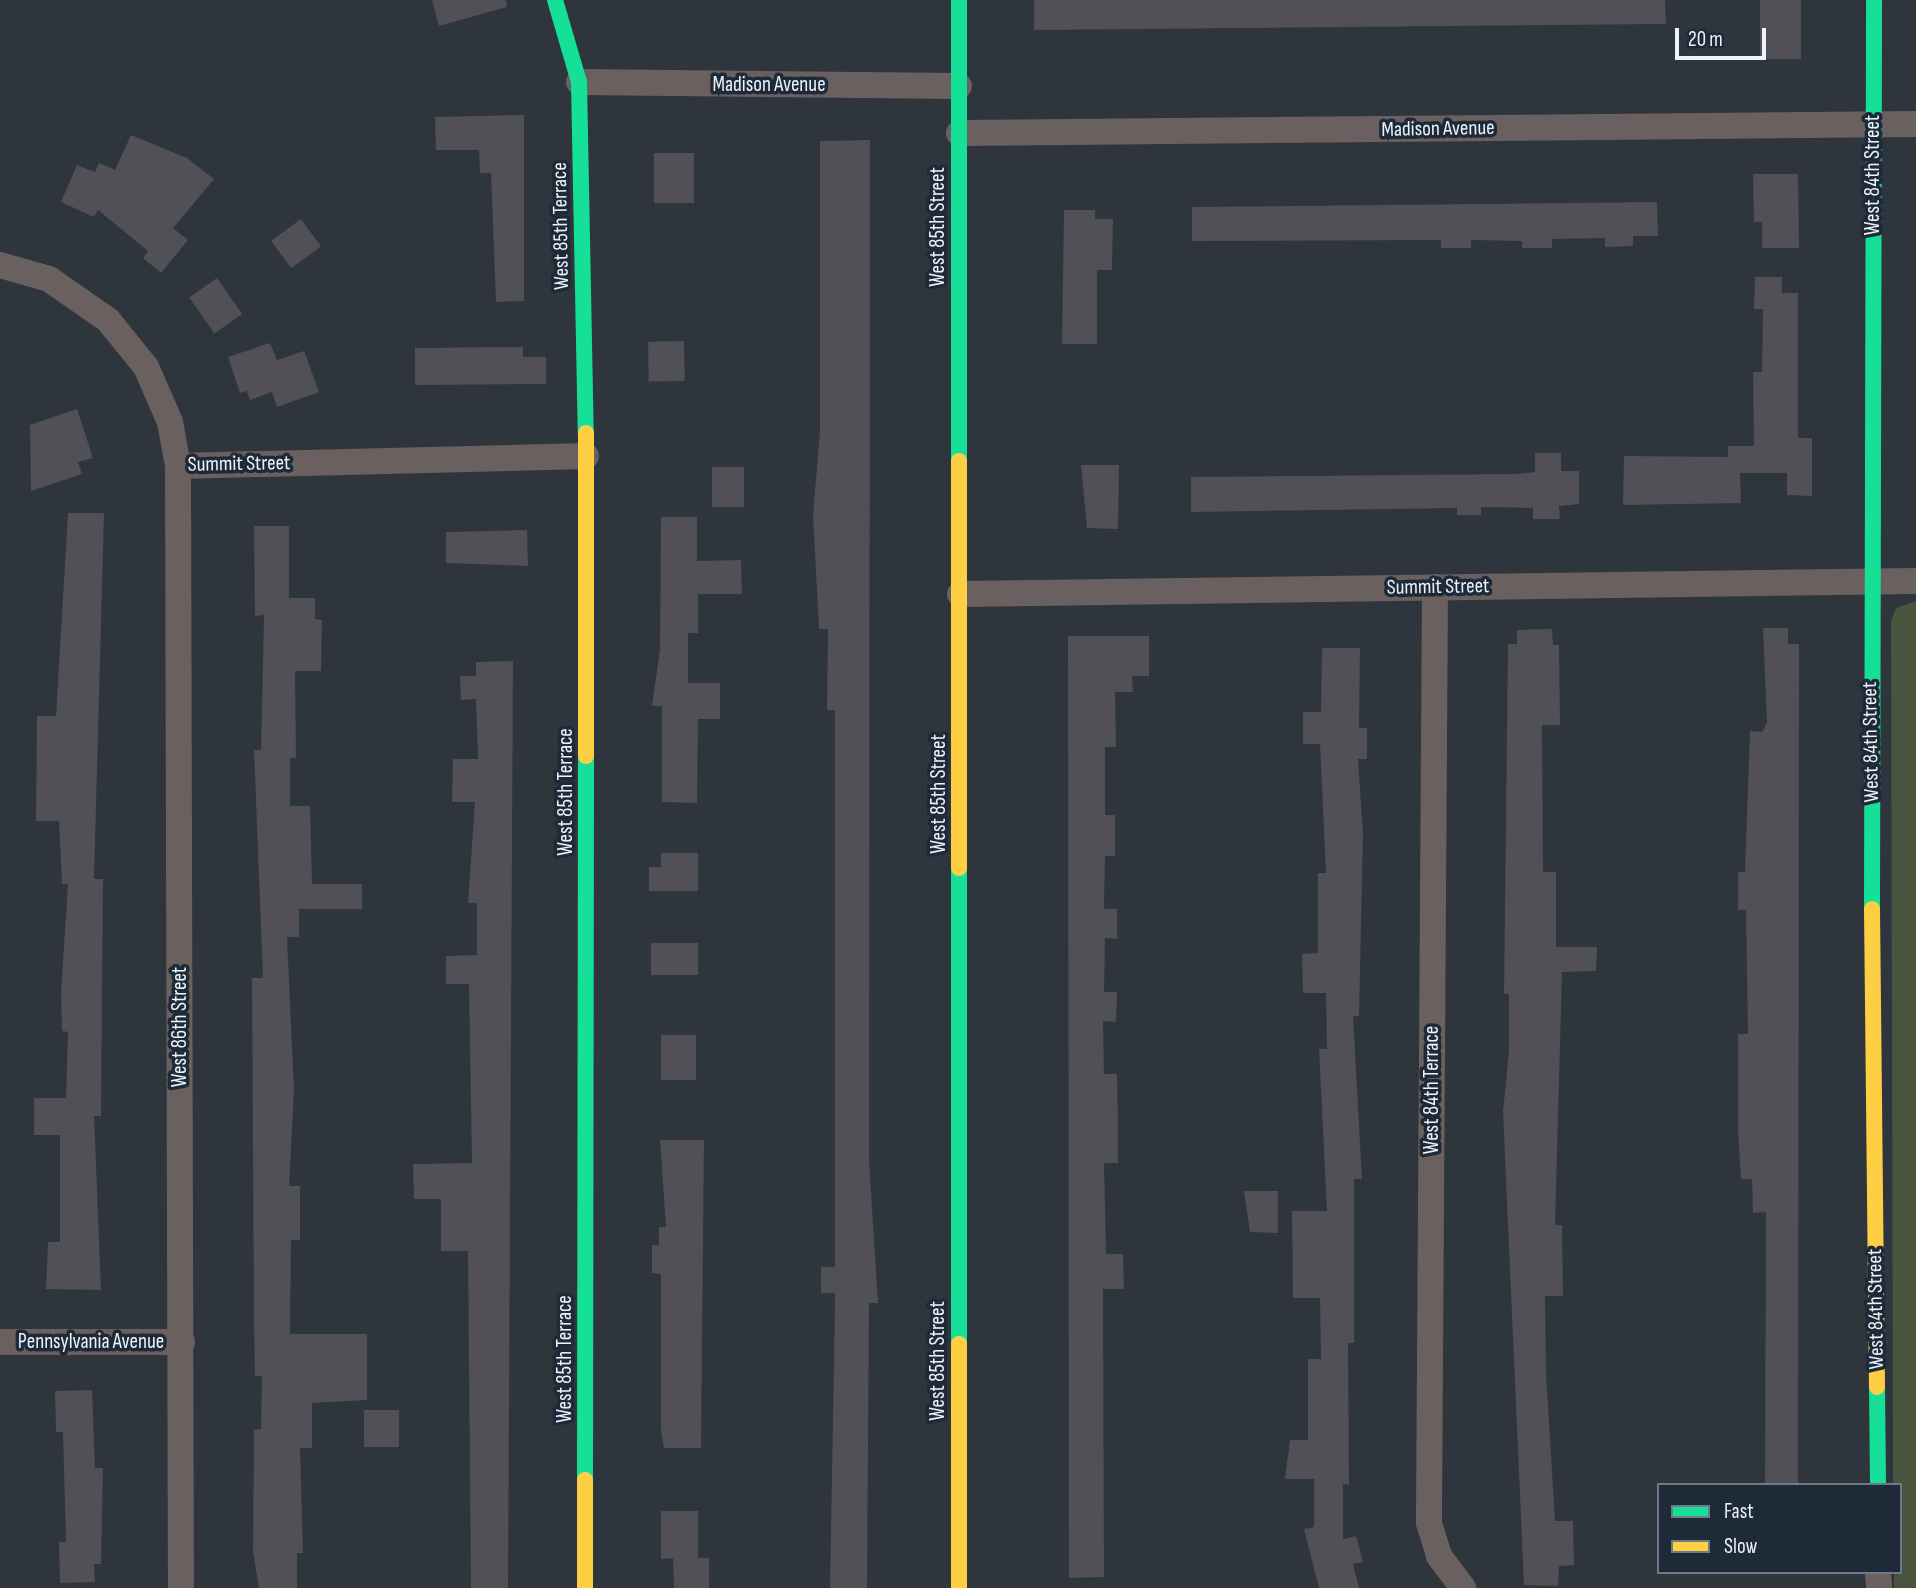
<!DOCTYPE html>
<style>
body{margin:0}
#map{position:relative;width:1916px;height:1588px;overflow:hidden;background:#2e353c;font-family:"Sofia Sans Condensed",sans-serif}
div>[style]{position:absolute}
.green>*{inset:0;background:#48543d}
.building>*{inset:0;background:#505056;transform-origin:0 0}
.street>*{height:26px;margin:-13px;padding:0 13px;transform-origin:13px;border-radius:13px;background:#6a605f}
.fast>*{height:16px;margin:-8px;padding:0 8px;transform-origin:8px;border-radius:8px;background:#16e098}
.slow>*{height:16px;margin:-8px;padding:0 8px;transform-origin:8px;border-radius:8px;background:#ffcf43}
span{translate:-50% -50%;white-space:nowrap;text-align:center;line-height:1.15;-webkit-text-stroke:7px #1e2a38;paint-order:stroke}
.street-label{font-size:21px;color:#ebf3fc}
.legend{position:absolute;left:1657px;top:1483px;width:245px;height:91px;box-sizing:border-box;background:#1e2a38;border:2px solid #707a86;margin:0;padding:9px 12px;list-style:none;font-size:21px;color:#ebf3fc}
.legend li{display:flex;align-items:center;gap:14px;height:35px}
.legend b{width:35px;border:2px solid #707a86}
.scale{position:absolute;left:1675px;top:28px;width:91px;height:32px;box-sizing:border-box;border:4px solid #ebf3fc;border-top:0;padding-left:9px;font-size:21px;line-height:24px;white-space:nowrap;color:#ebf3fc;-webkit-text-stroke:5px #1e2a38;paint-order:stroke}
</style>
<div id="map">
<div class="green">
<div style="clip-path:polygon(1916px 601px,1916px 1588px,1894px 1588px,1894px 1572px,1900px 1572px,1900px 1485px,1893px 1485px,1891px 621px,1896px 608px)"></div>
</div>
<div class="building">
<div style="clip-path:polygon(432px 0,506px 0,507px 7px,439px 26px)"></div>
<div style="clip-path:polygon(1034px 0,1665px 0,1666px 24px,1034px 30px)"></div>
<div style="left:1760px;top:0;width:41px;height:59px"></div>
<div style="clip-path:polygon(524px 115px,524px 301px,496px 302px,491px 173px,480px 173px,479px 150px,436px 150px,435px 117px)"></div>
<div style="clip-path:polygon(131px 135px,187px 158px,214px 179px,173px 228px,188px 240px,161px 273px,143px 258px,148px 251px,98px 210px,94px 217px,61px 202px,77px 165px,95px 172px,99px 163px,115px 170px)"></div>
<div style="clip-path:polygon(870px 140px,869px 1160px,878px 1303px,869px 1303px,867px 1588px,830px 1588px,835px 1303px,835px 1293px,821px 1293px,821px 1267px,835px 1267px,835px 710px,827px 710px,828px 629px,819px 629px,813px 515px,820px 431px,820px 141px)"></div>
<div style="left:654px;top:153px;width:40px;height:50px"></div>
<div style="clip-path:polygon(1753px 174px,1798px 174px,1799px 248px,1762px 248px,1762px 222px,1754px 222px)"></div>
<div style="clip-path:polygon(1657px 202px,1658px 236px,1633px 236px,1633px 246px,1605px 247px,1605px 238px,1552px 239px,1552px 248px,1522px 248px,1522px 241px,1471px 240px,1471px 248px,1441px 248px,1441px 240px,1192px 241px,1192px 207px)"></div>
<div style="clip-path:polygon(1064px 210px,1095px 210px,1095px 219px,1113px 219px,1112px 270px,1097px 270px,1097px 344px,1062px 344px)"></div>
<div style="left:301px;top:219px;width:34px;height:37px;rotate:54deg"></div>
<div style="clip-path:polygon(1755px 277px,1782px 277px,1782px 293px,1798px 293px,1798px 438px,1812px 438px,1812px 496px,1787px 495px,1787px 473px,1740px 473px,1741px 503px,1623px 505px,1624px 456px,1728px 457px,1728px 446px,1754px 446px,1753px 372px,1762px 372px,1763px 309px,1754px 309px)"></div>
<div style="left:217px;top:278px;width:44px;height:34px;rotate:55deg"></div>
<div style="left:684px;top:341px;width:40px;height:36px;rotate:89deg"></div>
<div style="clip-path:polygon(270px 343px,277px 360px,304px 351px,319px 392px,277px 407px,272px 392px,250px 400px,247px 391px,240px 393px,228px 357px)"></div>
<div style="clip-path:polygon(523px 347px,523px 357px,546px 357px,546px 384px,415px 385px,415px 348px)"></div>
<div style="clip-path:polygon(77px 409px,93px 458px,78px 462px,82px 474px,31px 491px,30px 425px)"></div>
<div style="clip-path:polygon(1535px 453px,1561px 453px,1561px 471px,1579px 471px,1579px 504px,1559px 506px,1560px 519px,1533px 519px,1533px 508px,1481px 507px,1481px 515px,1457px 515px,1457px 508px,1191px 512px,1191px 477px,1516px 474px,1535px 472px)"></div>
<div style="clip-path:polygon(1081px 465px,1119px 465px,1118px 529px,1087px 528px)"></div>
<div style="left:712px;top:467px;width:32px;height:40px"></div>
<div style="clip-path:polygon(68px 513px,104px 513px,94px 879px,103px 879px,101px 1116px,94px 1116px,101px 1290px,46px 1289px,48px 1242px,60px 1242px,60px 1135px,34px 1135px,34px 1098px,66px 1098px,68px 1032px,62px 1031px,61px 993px,68px 884px,62px 884px,59px 821px,36px 821px,37px 716px,56px 716px)"></div>
<div style="clip-path:polygon(661px 517px,697px 517px,697px 561px,741px 560px,742px 594px,698px 594px,698px 633px,688px 633px,688px 683px,720px 683px,720px 719px,698px 719px,697px 803px,662px 802px,662px 706px,652px 706px,660px 649px)"></div>
<div style="clip-path:polygon(254px 526px,289px 526px,289px 598px,315px 598px,315px 619px,322px 620px,321px 671px,295px 671px,296px 758px,290px 758px,290px 806px,310px 806px,312px 884px,362px 884px,362px 909px,299px 909px,299px 937px,287px 937px,294px 1091px,289px 1186px,300px 1186px,300px 1240px,291px 1240px,290px 1334px,367px 1334px,367px 1400px,312px 1403px,312px 1448px,300px 1448px,303px 1553px,297px 1553px,297px 1588px,259px 1588px,253px 1552px,254px 1430px,261px 1429px,262px 1376px,255px 1376px,254px 1324px,252px 978px,263px 978px,254px 750px,261px 750px,264px 615px,255px 616px)"></div>
<div style="clip-path:polygon(527px 530px,528px 566px,446px 563px,446px 532px)"></div>
<div style="clip-path:polygon(1763px 628px,1788px 628px,1788px 644px,1799px 644px,1798px 1485px,1765px 1485px,1766px 1212px,1753px 1213px,1752px 1179px,1741px 1179px,1738px 1132px,1738px 1034px,1748px 1034px,1746px 910px,1738px 910px,1738px 872px,1745px 872px,1750px 731px,1762px 732px,1767px 723px)"></div>
<div style="clip-path:polygon(1552px 629px,1553px 645px,1559px 645px,1560px 725px,1542px 725px,1543px 872px,1556px 872px,1556px 947px,1597px 947px,1596px 971px,1562px 972px,1555px 1225px,1562px 1225px,1563px 1296px,1545px 1296px,1546px 1373px,1555px 1521px,1573px 1521px,1574px 1565px,1559px 1566px,1558px 1586px,1524px 1585px,1503px 1112px,1509px 1050px,1509px 994px,1504px 994px,1508px 644px,1517px 644px,1517px 630px)"></div>
<div style="clip-path:polygon(1068px 636px,1149px 636px,1149px 676px,1132px 676px,1133px 692px,1115px 692px,1116px 747px,1105px 747px,1105px 815px,1115px 815px,1115px 856px,1105px 856px,1104px 909px,1117px 909px,1117px 939px,1105px 938px,1104px 992px,1117px 992px,1116px 1022px,1103px 1021px,1104px 1074px,1117px 1074px,1118px 1127px,1118px 1163px,1104px 1163px,1106px 1254px,1123px 1254px,1124px 1289px,1103px 1289px,1104px 1577px,1069px 1578px)"></div>
<div style="clip-path:polygon(1322px 648px,1360px 648px,1359px 728px,1367px 728px,1367px 759px,1358px 759px,1363px 834px,1359px 1016px,1353px 1016px,1362px 1179px,1354px 1179px,1354px 1343px,1348px 1343px,1349px 1485px,1343px 1484px,1343px 1539px,1356px 1536px,1363px 1562px,1353px 1564px,1359px 1588px,1319px 1588px,1304px 1529px,1314px 1527px,1314px 1479px,1285px 1479px,1290px 1440px,1308px 1440px,1308px 1359px,1321px 1359px,1320px 1298px,1293px 1298px,1292px 1211px,1327px 1211px,1319px 1049px,1327px 1049px,1326px 993px,1303px 993px,1302px 954px,1318px 953px,1318px 873px,1326px 873px,1320px 744px,1303px 744px,1303px 712px,1321px 712px)"></div>
<div style="clip-path:polygon(513px 661px,508px 1588px,471px 1588px,468px 1251px,441px 1251px,441px 1199px,414px 1199px,413px 1164px,472px 1163px,469px 984px,446px 984px,446px 956px,477px 955px,477px 903px,468px 903px,475px 802px,452px 802px,453px 759px,478px 759px,476px 699px,461px 700px,460px 676px,476px 676px,476px 662px)"></div>
<div style="clip-path:polygon(661px 853px,698px 853px,698px 891px,649px 891px,649px 867px,661px 867px)"></div>
<div style="left:651px;top:943px;width:47px;height:32px"></div>
<div style="left:661px;top:1035px;width:35px;height:45px"></div>
<div style="clip-path:polygon(660px 1140px,704px 1140px,701px 1448px,664px 1448px,661px 1430px,661px 1274px,652px 1273px,652px 1245px,659px 1245px,659px 1227px,666px 1227px)"></div>
<div style="clip-path:polygon(1244px 1191px,1278px 1191px,1278px 1233px,1250px 1232px)"></div>
<div style="clip-path:polygon(92px 1390px,95px 1468px,103px 1468px,101px 1564px,94px 1564px,95px 1582px,60px 1583px,59px 1542px,66px 1542px,63px 1432px,56px 1432px,55px 1391px)"></div>
<div style="left:364px;top:1410px;width:35px;height:37px"></div>
<div style="clip-path:polygon(661px 1511px,698px 1511px,698px 1558px,709px 1558px,709px 1588px,674px 1588px,673px 1558px,661px 1559px)"></div>
</div>
<div class="street">
<div style="left:579px;top:82px;width:380px;rotate:0.6deg"></div>
<div style="left:959px;top:133px;width:957px;rotate:-0.54deg"></div>
<div style="left:0;top:265px;width:51px;rotate:15.9deg"></div>
<div style="left:49px;top:279px;width:72px;rotate:34.8deg"></div>
<div style="left:108px;top:320px;width:60px;rotate:51deg"></div>
<div style="left:146px;top:367px;width:60px;rotate:66.4deg"></div>
<div style="left:170px;top:422px;width:45px;rotate:79.7deg"></div>
<div style="left:178px;top:466px;width:1122px;rotate:89.85deg"></div>
<div style="left:178px;top:466px;width:408px;rotate:-1.4deg"></div>
<div style="left:1435px;top:587px;width:936px;rotate:90.37deg"></div>
<div style="left:1429px;top:1523px;width:34px;rotate:73deg"></div>
<div style="left:1439px;top:1556px;width:40px;rotate:53deg"></div>
<div style="left:960px;top:594px;width:956px;rotate:-0.78deg"></div>
<div style="left:0;top:1342px;width:182px"></div>
<div style="left:1878px;top:1572px;width:16px;rotate:86deg"></div>
</div>
<div class="fast">
<div style="left:555px;top:0;width:85px;rotate:73.7deg"></div>
<div style="left:579px;top:82px;width:351px;rotate:88.9deg"></div>
<div style="left:959px;top:0;width:461px;rotate:90deg"></div>
<div style="left:959px;top:868px;width:476px;rotate:90deg"></div>
<div style="left:1872px;top:909px;width:909px;rotate:-89.87deg"></div>
<div style="left:1877px;top:1387px;width:98px;rotate:89.4deg"></div>
<div style="left:585px;top:1480px;width:724px;rotate:-89.92deg"></div>
</div>
<div class="slow">
<div style="left:586px;top:433px;width:323px;rotate:90deg"></div>
<div style="left:959px;top:461px;width:407px;rotate:90deg"></div>
<div style="left:1872px;top:909px;width:478px;rotate:89.4deg"></div>
<div style="left:959px;top:1344px;width:244px;rotate:90deg"></div>
<div style="left:585px;top:1588px;width:108px;rotate:-90deg"></div>
</div>
<div class="street-label">
<span style="left:769px;top:85px">Madison Avenue</span>
<span style="left:1438px;top:129px;rotate:-1deg">Madison Avenue</span>
<span style="left:1873px;top:175px;rotate:-90deg">West 84th Street</span>
<span style="left:561px;top:226px;rotate:-91deg">West 85th Terrace</span>
<span style="left:938px;top:227px;rotate:-90deg">West 85th Street</span>
<span style="left:239px;top:464px;rotate:-1deg">Summit Street</span>
<span style="left:1438px;top:587px;rotate:-1deg">Summit Street</span>
<span style="left:1871px;top:742px;rotate:-91deg">West 84th Street</span>
<span style="left:566px;top:792px;rotate:-90deg">West 85th Terrace</span>
<span style="left:939px;top:794px;rotate:-90deg">West 85th Street</span>
<span style="left:180px;top:1027px;rotate:-90deg">West 86th Street</span>
<span style="left:1432px;top:1090px;rotate:-90deg">West 84th Terrace</span>
<span style="left:1876px;top:1309px;rotate:-91deg">West 84th Street</span>
<span style="left:91px;top:1342px">Pennsylvania Avenue</span>
<span style="left:565px;top:1359px;rotate:-90deg">West 85th Terrace</span>
<span style="left:938px;top:1361px;rotate:-90deg">West 85th Street</span>
</div>
<ul class="legend">
<li><b style="height:9px;background:#16e098"></b>Fast</li>
<li><b style="height:9px;background:#ffcf43"></b>Slow</li>
</ul>
<div class="scale">20 m</div>
</div>
